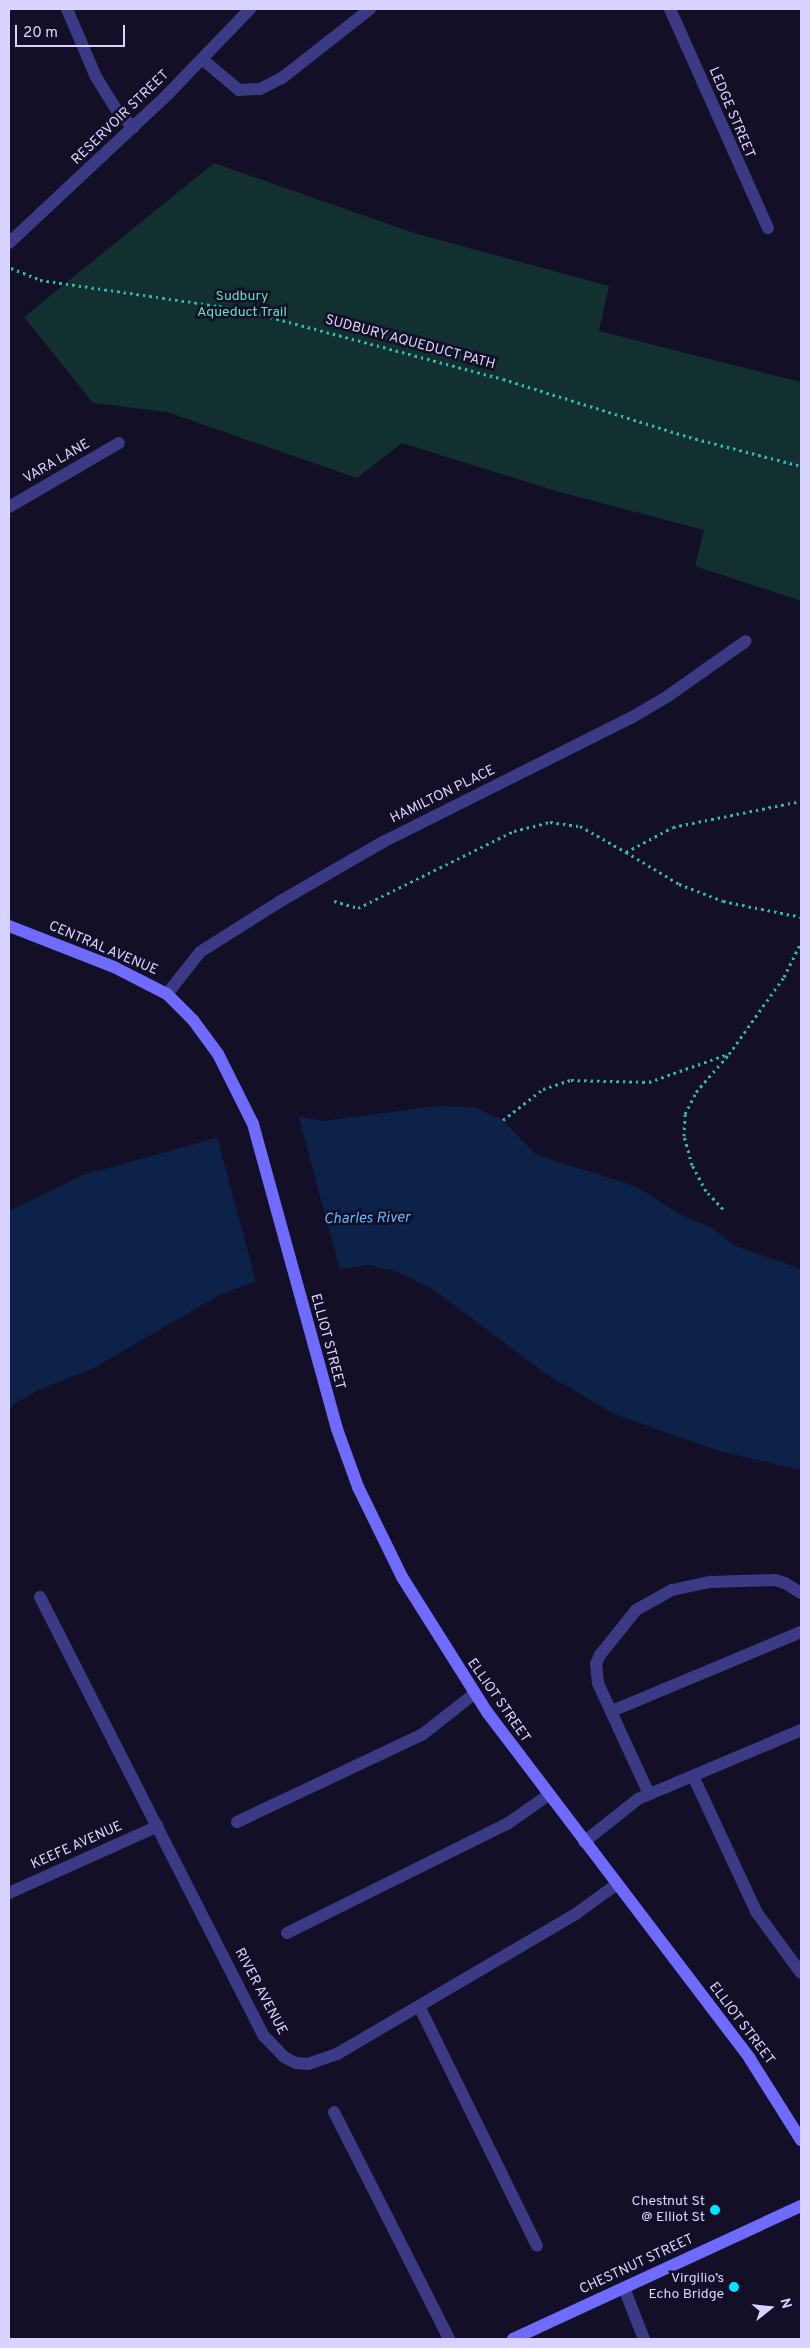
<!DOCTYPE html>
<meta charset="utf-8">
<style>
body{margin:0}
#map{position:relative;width:810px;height:2348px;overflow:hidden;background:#130f26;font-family:Overpass,sans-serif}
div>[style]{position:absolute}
.green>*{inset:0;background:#12302f}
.water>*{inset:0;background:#0c2248}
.pier>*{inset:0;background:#130f26;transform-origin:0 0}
.path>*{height:3px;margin-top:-1.5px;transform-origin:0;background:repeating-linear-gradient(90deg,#2fb8b0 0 2.5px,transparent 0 6.5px)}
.lane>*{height:12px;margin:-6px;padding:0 6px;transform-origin:6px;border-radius:6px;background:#3d3a85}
.street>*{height:12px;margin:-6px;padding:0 6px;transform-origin:6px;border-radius:6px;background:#3d3a85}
.secondary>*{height:12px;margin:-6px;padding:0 6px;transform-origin:6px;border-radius:6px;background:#6f6bff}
.dots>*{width:14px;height:14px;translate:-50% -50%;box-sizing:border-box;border:2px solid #130f26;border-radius:50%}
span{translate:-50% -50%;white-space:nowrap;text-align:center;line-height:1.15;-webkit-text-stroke:5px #130f26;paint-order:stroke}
.street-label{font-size:14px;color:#d9d4ff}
.park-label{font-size:14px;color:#5fe0c0}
.poi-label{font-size:14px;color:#d9d4ff}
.right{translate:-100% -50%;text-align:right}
.water-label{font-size:15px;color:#62b6ff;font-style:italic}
.frame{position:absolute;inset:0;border:10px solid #d9d4ff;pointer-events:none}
.north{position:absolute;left:745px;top:2283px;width:50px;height:50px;-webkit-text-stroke:4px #130f26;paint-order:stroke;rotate:74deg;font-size:14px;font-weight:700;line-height:20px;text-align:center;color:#d9d4ff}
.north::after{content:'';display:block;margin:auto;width:18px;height:22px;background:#d9d4ff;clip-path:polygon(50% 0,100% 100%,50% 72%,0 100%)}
.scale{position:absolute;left:15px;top:25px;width:110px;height:22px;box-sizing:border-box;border:2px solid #d9d4ff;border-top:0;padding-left:6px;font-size:15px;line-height:18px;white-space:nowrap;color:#d9d4ff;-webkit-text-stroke:4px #130f26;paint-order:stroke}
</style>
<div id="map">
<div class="green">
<div style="clip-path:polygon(214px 163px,414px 233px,609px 286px,599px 331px,801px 382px,801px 601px,695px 566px,704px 530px,556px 491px,402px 443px,357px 478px,167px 412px,93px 403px,24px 317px)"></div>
</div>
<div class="water">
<div style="clip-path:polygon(438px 1106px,474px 1107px,503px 1120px,535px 1154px,637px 1187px,681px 1215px,710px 1227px,736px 1246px,801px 1269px,801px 1470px,719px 1451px,614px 1414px,546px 1374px,434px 1290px,398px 1272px,369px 1265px,262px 1279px,219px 1295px,94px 1368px,38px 1390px,9px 1407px,9px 1211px,83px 1175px,296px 1116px,323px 1121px)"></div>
</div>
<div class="pier">
<div style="left:298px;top:1114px;width:160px;height:84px;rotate:75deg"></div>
</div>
<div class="path">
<div style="left:11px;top:268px;width:31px;rotate:22deg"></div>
<div style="left:40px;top:280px;width:181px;rotate:8.3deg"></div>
<div style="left:219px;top:306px;width:52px;rotate:12.2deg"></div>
<div style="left:270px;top:317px;width:241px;rotate:14.9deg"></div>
<div style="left:503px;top:379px;width:195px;rotate:17.3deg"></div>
<div style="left:689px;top:437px;width:116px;rotate:14.5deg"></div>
<div style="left:626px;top:852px;width:62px;rotate:31.1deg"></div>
<div style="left:679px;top:884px;width:47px;rotate:21.1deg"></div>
<div style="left:723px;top:901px;width:80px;rotate:11.6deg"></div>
<div style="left:334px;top:901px;width:25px;rotate:16deg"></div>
<div style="left:358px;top:908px;width:174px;rotate:-26.3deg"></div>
<div style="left:514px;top:831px;width:37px;rotate:-14deg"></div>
<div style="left:550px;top:822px;width:30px;rotate:8deg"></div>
<div style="left:580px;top:826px;width:53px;rotate:29.5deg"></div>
<div style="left:626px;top:852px;width:53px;rotate:-28deg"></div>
<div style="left:673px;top:827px;width:131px;rotate:-11.5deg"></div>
<div style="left:503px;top:1120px;width:51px;rotate:-37.8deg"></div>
<div style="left:543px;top:1089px;width:29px;rotate:-18deg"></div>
<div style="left:571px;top:1080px;width:78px;rotate:1.5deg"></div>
<div style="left:649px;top:1082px;width:84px;rotate:-19.5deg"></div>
<div style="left:723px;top:1209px;width:25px;rotate:-133deg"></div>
<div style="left:706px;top:1191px;width:30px;rotate:-118deg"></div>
<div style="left:692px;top:1165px;width:30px;rotate:-105deg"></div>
<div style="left:684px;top:1136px;width:22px;rotate:-87deg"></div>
<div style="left:685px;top:1114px;width:25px;rotate:-63deg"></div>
<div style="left:696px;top:1092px;width:50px;rotate:-49deg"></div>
<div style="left:729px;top:1054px;width:95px;rotate:-54.5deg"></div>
<div style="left:784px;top:977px;width:39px;rotate:-64deg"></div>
</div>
<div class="lane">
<div style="left:202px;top:59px;width:48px;rotate:40deg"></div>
<div style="left:239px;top:90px;width:21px;rotate:-3deg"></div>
<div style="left:260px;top:89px;width:25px;rotate:-27deg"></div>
<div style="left:282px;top:78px;width:112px;rotate:-38.1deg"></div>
<div style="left:612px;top:1711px;width:205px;rotate:-22.7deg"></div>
<div style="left:693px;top:1776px;width:151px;rotate:65deg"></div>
<div style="left:757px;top:1913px;width:74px;rotate:53.7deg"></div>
<div style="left:649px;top:1794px;width:122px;rotate:-114.7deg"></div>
<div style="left:598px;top:1683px;width:19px;rotate:-96deg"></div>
<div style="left:596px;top:1664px;width:10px;rotate:-66deg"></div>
<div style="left:600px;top:1655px;width:58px;rotate:-51.3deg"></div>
<div style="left:636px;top:1610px;width:41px;rotate:-29.1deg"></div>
<div style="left:672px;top:1590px;width:40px;rotate:-12deg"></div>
<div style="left:711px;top:1582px;width:64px;rotate:-1.8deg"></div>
<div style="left:775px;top:1580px;width:10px;rotate:17deg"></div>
<div style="left:785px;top:1583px;width:19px;rotate:32deg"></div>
<div style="left:237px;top:1822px;width:206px;rotate:-25.3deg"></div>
<div style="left:423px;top:1734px;width:65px;rotate:-38.1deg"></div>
<div style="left:584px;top:1842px;width:69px;rotate:-38.5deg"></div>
<div style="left:638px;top:1799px;width:177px;rotate:-22.9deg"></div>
<div style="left:287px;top:1933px;width:246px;rotate:-26.4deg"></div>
<div style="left:507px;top:1824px;width:49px;rotate:-35deg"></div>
<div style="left:419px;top:2006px;width:267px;rotate:63.8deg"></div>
<div style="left:334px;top:2112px;width:254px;rotate:63.1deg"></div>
<div style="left:624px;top:2288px;width:55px;rotate:68.6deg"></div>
</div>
<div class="street">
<div style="left:67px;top:9px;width:74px;rotate:66.9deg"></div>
<div style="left:96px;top:77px;width:39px;rotate:58deg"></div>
<div style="left:117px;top:110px;width:24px;rotate:48deg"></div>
<div style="left:670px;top:9px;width:240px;rotate:65.9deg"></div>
<div style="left:9px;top:243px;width:216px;rotate:-43.1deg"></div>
<div style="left:167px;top:95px;width:120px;rotate:-46deg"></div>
<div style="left:9px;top:507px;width:127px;rotate:-30.2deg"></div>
<div style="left:167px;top:994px;width:53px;rotate:-51.8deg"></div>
<div style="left:200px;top:952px;width:93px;rotate:-32.3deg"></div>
<div style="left:279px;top:902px;width:120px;rotate:-30deg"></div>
<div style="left:383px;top:842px;width:277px;rotate:-26.6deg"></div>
<div style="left:631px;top:718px;width:43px;rotate:-30.7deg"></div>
<div style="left:668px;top:696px;width:95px;rotate:-35.2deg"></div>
<div style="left:40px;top:1597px;width:493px;rotate:63deg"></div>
<div style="left:264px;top:2036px;width:29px;rotate:46deg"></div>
<div style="left:284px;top:2057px;width:13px;rotate:27deg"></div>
<div style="left:296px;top:2063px;width:12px;rotate:5deg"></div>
<div style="left:308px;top:2064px;width:31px;rotate:-19deg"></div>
<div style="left:337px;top:2054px;width:278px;rotate:-30.4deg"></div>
<div style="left:577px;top:1913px;width:48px;rotate:-35.7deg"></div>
<div style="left:9px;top:1893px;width:163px;rotate:-24.2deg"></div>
</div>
<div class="secondary">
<div style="left:9px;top:926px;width:113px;rotate:21.3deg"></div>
<div style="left:114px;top:967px;width:59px;rotate:27deg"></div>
<div style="left:167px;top:994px;width:37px;rotate:45deg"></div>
<div style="left:193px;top:1020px;width:42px;rotate:53.7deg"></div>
<div style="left:218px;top:1054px;width:78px;rotate:63.4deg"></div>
<div style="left:253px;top:1124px;width:316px;rotate:74.6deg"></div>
<div style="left:337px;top:1429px;width:62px;rotate:70.1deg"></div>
<div style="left:358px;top:1487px;width:100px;rotate:63.9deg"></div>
<div style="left:402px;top:1577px;width:160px;rotate:57.8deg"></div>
<div style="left:487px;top:1712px;width:435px;rotate:52.8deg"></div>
<div style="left:750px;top:2059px;width:96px;rotate:57.8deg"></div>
<div style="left:513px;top:2339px;width:317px;rotate:-24.8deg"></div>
</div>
<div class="dots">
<div style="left:715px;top:2210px;background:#00e5ff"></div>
<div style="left:734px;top:2287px;background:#00e5ff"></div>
</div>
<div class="street-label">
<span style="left:731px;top:113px;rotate:67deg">LEDGE STREET</span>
<span style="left:121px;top:118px;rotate:-44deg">RESERVOIR STREET</span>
<span style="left:410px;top:343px;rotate:15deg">SUDBURY AQUEDUCT PATH</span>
<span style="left:57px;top:462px;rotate:-30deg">VARA LANE</span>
<span style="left:443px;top:795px;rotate:-26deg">HAMILTON PLACE</span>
<span style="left:103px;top:949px;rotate:23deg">CENTRAL AVENUE</span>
<span style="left:327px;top:1342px;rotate:75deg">ELLIOT STREET</span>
<span style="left:498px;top:1701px;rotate:55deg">ELLIOT STREET</span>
<span style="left:77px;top:1846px;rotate:-24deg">KEEFE AVENUE</span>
<span style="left:260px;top:1992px;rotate:62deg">RIVER AVENUE</span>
<span style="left:741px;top:2024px;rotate:53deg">ELLIOT STREET</span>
<span style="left:637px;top:2265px;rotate:-25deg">CHESTNUT STREET</span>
</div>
<div class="park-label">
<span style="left:242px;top:305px">Sudbury<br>Aqueduct Trail</span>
</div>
<div class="poi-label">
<span class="right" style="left:705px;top:2210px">Chestnut St<br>@ Elliot St</span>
<span class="right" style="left:724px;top:2287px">Virgilio’s<br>Echo Bridge</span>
</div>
<div class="water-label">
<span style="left:367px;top:1219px;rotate:-1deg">Charles River</span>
</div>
<div class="frame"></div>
<div class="north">N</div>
<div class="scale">20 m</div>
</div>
